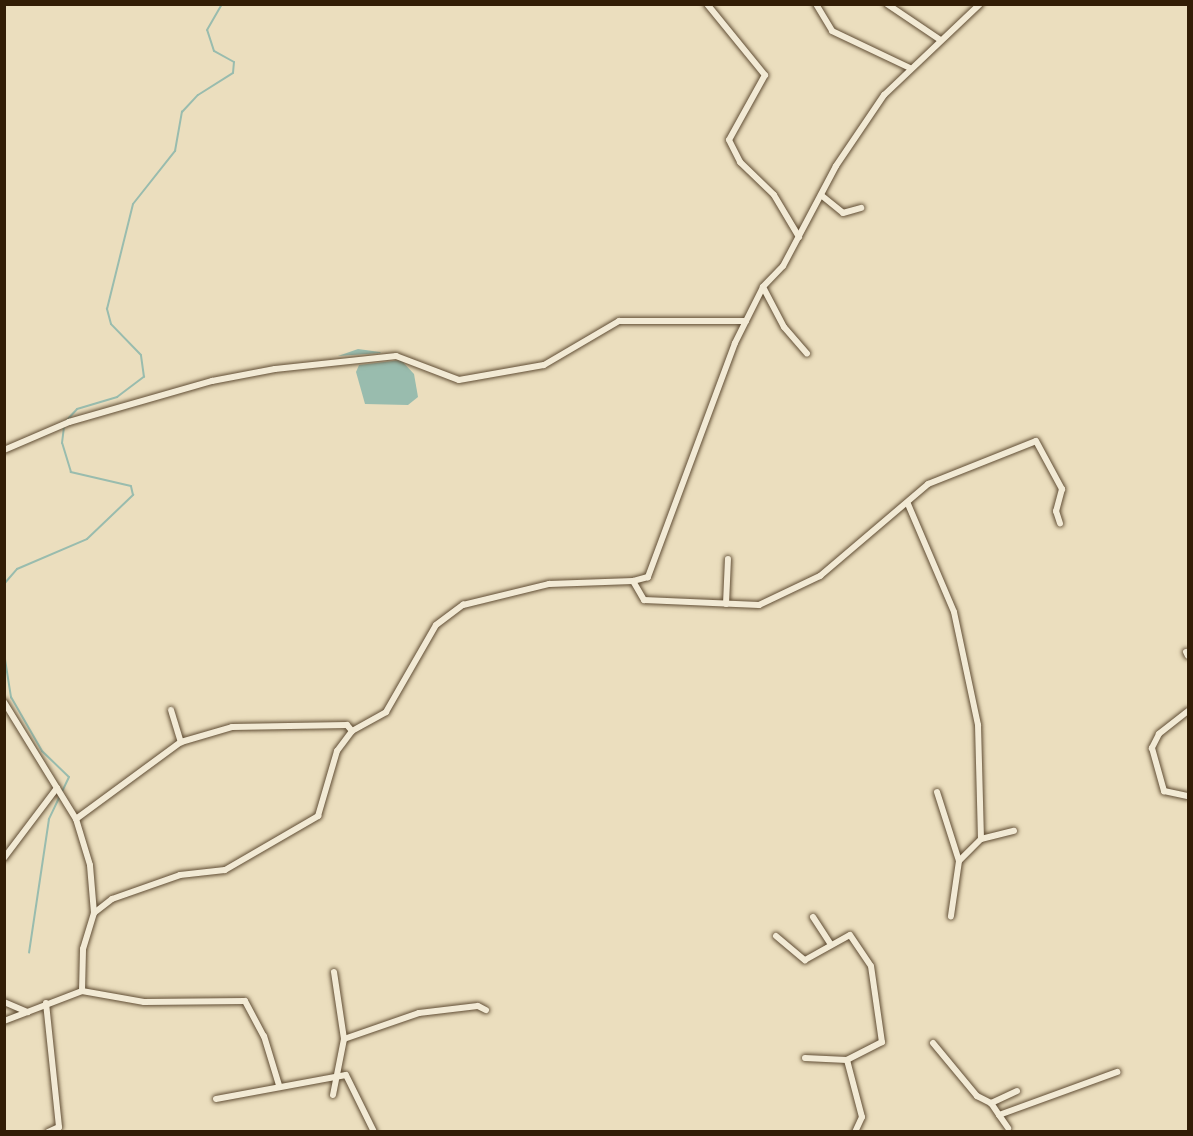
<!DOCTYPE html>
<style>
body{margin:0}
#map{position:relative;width:1193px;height:1136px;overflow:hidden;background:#ebdebe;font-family:"IM FELL Double Pica",serif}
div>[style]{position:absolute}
.water>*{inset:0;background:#99bcae}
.stream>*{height:2px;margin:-1px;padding:0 1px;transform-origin:1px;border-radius:1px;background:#99bcae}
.roads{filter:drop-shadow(0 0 2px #604d34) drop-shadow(0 0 2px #604d34)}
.minor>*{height:6px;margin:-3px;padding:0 3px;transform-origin:3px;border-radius:3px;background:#f2ead5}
span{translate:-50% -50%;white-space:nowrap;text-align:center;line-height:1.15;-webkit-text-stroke:4.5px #f2ead5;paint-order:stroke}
.frame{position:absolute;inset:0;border:6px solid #321d06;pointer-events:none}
</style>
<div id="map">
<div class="water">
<div style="clip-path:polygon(358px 349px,380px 352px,381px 353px,338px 356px)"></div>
<div style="clip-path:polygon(401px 360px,414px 374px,418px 397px,408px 405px,365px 404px,356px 372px,359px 365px)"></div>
</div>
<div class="stream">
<div style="left:66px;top:421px;width:16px;rotate:-47deg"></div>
<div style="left:77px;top:409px;width:42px;rotate:-16.7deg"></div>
<div style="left:117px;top:397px;width:34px;rotate:-37deg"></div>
<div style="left:144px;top:377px;width:22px;rotate:-98deg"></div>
<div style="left:141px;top:355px;width:43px;rotate:-134.1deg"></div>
<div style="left:111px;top:324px;width:16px;rotate:-105deg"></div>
<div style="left:107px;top:309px;width:108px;rotate:-76.1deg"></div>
<div style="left:133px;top:204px;width:68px;rotate:-51.6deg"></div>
<div style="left:175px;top:151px;width:40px;rotate:-80deg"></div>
<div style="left:182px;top:112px;width:23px;rotate:-47deg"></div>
<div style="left:198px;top:95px;width:41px;rotate:-32.2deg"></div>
<div style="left:233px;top:73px;width:11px;rotate:-85deg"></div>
<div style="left:234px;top:62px;width:23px;rotate:-151deg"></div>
<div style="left:214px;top:51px;width:22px;rotate:-108deg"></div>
<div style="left:207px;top:30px;width:30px;rotate:-60deg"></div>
<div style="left:4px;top:584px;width:20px;rotate:-49deg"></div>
<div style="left:17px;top:569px;width:76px;rotate:-23.2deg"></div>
<div style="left:87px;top:539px;width:64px;rotate:-43.7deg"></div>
<div style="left:133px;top:495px;width:9px;rotate:-103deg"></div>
<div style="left:131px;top:486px;width:62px;rotate:-166.9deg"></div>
<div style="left:71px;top:472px;width:30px;rotate:-107deg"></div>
<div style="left:62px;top:443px;width:17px;rotate:-83deg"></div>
<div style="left:4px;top:653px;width:45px;rotate:81deg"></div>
<div style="left:11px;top:697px;width:62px;rotate:60.1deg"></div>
<div style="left:42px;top:751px;width:37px;rotate:44deg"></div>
<div style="left:69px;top:777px;width:47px;rotate:115.5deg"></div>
<div style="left:49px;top:819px;width:135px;rotate:98.5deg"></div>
</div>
<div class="roads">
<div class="minor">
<div style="left:707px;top:4px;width:92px;rotate:50.8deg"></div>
<div style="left:765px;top:75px;width:74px;rotate:119deg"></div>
<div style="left:729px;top:140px;width:25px;rotate:63deg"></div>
<div style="left:740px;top:162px;width:47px;rotate:44.1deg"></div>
<div style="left:774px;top:195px;width:49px;rotate:59.2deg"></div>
<div style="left:816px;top:4px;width:31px;rotate:59deg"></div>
<div style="left:832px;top:31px;width:86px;rotate:25.4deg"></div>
<div style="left:887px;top:4px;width:63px;rotate:33.9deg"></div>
<div style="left:980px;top:4px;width:132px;rotate:136.5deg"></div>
<div style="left:884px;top:95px;width:86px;rotate:124.1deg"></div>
<div style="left:836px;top:166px;width:113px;rotate:117.9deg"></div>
<div style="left:783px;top:266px;width:29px;rotate:134deg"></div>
<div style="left:763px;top:287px;width:63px;rotate:116.6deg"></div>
<div style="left:735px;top:343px;width:250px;rotate:110.4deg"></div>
<div style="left:648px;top:577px;width:16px;rotate:165deg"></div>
<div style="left:633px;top:581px;width:22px;rotate:60deg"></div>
<div style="left:644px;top:600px;width:115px;rotate:2.5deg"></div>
<div style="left:759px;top:605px;width:68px;rotate:-25.4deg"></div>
<div style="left:820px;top:576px;width:142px;rotate:-40.4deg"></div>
<div style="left:928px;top:484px;width:116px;rotate:-21.7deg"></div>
<div style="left:1036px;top:441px;width:55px;rotate:61.6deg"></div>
<div style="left:1062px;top:489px;width:23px;rotate:105deg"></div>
<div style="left:1056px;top:511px;width:13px;rotate:72deg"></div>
<div style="left:821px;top:195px;width:28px;rotate:39deg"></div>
<div style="left:843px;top:213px;width:19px;rotate:-16deg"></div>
<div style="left:763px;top:287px;width:45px;rotate:62.3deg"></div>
<div style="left:784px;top:327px;width:35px;rotate:49deg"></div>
<div style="left:4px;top:450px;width:71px;rotate:-23.3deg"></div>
<div style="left:69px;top:422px;width:149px;rotate:-16deg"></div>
<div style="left:212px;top:381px;width:64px;rotate:-10.8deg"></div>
<div style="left:275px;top:369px;width:122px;rotate:-6.1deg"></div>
<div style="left:396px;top:356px;width:67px;rotate:20.9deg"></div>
<div style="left:459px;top:380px;width:86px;rotate:-10deg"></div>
<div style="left:544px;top:365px;width:87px;rotate:-30.4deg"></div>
<div style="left:619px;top:321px;width:127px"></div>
<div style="left:908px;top:504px;width:117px;rotate:66.9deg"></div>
<div style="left:954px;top:612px;width:116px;rotate:78deg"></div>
<div style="left:978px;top:725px;width:114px;rotate:88.5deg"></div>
<div style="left:981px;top:839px;width:31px;rotate:135deg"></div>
<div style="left:959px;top:861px;width:56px;rotate:98.3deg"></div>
<div style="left:726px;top:604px;width:45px;rotate:-87.5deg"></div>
<div style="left:1186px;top:652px;width:4px;rotate:63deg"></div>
<div style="left:4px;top:702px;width:137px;rotate:58.4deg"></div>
<div style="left:171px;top:710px;width:34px;rotate:73deg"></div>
<div style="left:1188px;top:711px;width:37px;rotate:142deg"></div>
<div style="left:1159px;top:734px;width:16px;rotate:117deg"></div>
<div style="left:1152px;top:748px;width:45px;rotate:74.4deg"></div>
<div style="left:1164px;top:791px;width:25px;rotate:12deg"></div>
<div style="left:937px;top:792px;width:72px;rotate:72.3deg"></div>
<div style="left:981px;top:839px;width:34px;rotate:-14deg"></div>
<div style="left:4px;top:858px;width:88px;rotate:-52.9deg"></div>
<div style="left:94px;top:913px;width:23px;rotate:-38deg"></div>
<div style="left:112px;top:899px;width:72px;rotate:-19.4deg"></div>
<div style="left:180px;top:875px;width:45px;rotate:-6.3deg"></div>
<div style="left:225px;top:870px;width:108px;rotate:-30.1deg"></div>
<div style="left:318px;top:816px;width:68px;rotate:-73.7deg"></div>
<div style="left:337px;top:751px;width:25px;rotate:-53deg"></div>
<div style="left:352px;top:731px;width:39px;rotate:-29deg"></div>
<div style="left:386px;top:712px;width:100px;rotate:-60.1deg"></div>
<div style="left:436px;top:625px;width:34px;rotate:-37deg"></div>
<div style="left:463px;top:605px;width:89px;rotate:-13.7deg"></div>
<div style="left:549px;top:584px;width:84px;rotate:-2deg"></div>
<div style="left:813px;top:917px;width:33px;rotate:57deg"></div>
<div style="left:776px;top:936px;width:38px;rotate:40deg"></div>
<div style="left:805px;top:960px;width:51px;rotate:-29.1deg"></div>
<div style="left:850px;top:935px;width:37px;rotate:56deg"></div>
<div style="left:871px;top:966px;width:77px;rotate:81.8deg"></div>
<div style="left:882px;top:1042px;width:39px;rotate:153deg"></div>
<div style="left:334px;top:972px;width:68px;rotate:81.5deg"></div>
<div style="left:344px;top:1039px;width:79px;rotate:-19.1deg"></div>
<div style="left:419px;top:1013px;width:59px;rotate:-6.8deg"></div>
<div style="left:478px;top:1006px;width:9px;rotate:27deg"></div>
<div style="left:82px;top:991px;width:42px;rotate:-88.6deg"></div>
<div style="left:83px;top:949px;width:38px;rotate:-73deg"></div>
<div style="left:94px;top:913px;width:48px;rotate:-94.8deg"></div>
<div style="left:90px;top:865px;width:48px;rotate:-106.9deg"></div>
<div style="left:76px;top:819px;width:130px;rotate:-36.3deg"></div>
<div style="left:181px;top:742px;width:53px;rotate:-16.4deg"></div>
<div style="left:232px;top:727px;width:115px;rotate:-1deg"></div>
<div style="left:347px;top:725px;width:8px;rotate:50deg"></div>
<div style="left:4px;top:1002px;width:26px;rotate:23deg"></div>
<div style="left:46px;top:1003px;width:125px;rotate:84deg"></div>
<div style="left:59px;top:1127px;width:12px;rotate:156deg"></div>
<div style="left:4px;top:1021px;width:84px;rotate:-21deg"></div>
<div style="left:82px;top:991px;width:63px;rotate:10.1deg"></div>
<div style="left:144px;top:1002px;width:101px;rotate:-0.6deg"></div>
<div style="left:245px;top:1001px;width:40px;rotate:62deg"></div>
<div style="left:264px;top:1036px;width:51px;rotate:73deg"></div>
<div style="left:933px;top:1043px;width:69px;rotate:50.3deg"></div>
<div style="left:977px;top:1096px;width:16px;rotate:27deg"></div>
<div style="left:805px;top:1058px;width:42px;rotate:2.7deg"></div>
<div style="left:847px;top:1060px;width:59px;rotate:75.3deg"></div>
<div style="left:862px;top:1117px;width:17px;rotate:115deg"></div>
<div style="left:1017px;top:1091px;width:29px;rotate:155deg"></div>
<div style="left:991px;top:1103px;width:14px;rotate:56deg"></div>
<div style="left:999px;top:1115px;width:126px;rotate:-20deg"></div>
<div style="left:333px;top:1095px;width:57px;rotate:-78.9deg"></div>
<div style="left:216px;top:1099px;width:132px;rotate:-10.5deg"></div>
<div style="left:346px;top:1075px;width:64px;rotate:63.8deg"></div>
<div style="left:999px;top:1115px;width:16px;rotate:55deg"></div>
</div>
</div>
<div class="frame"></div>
</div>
